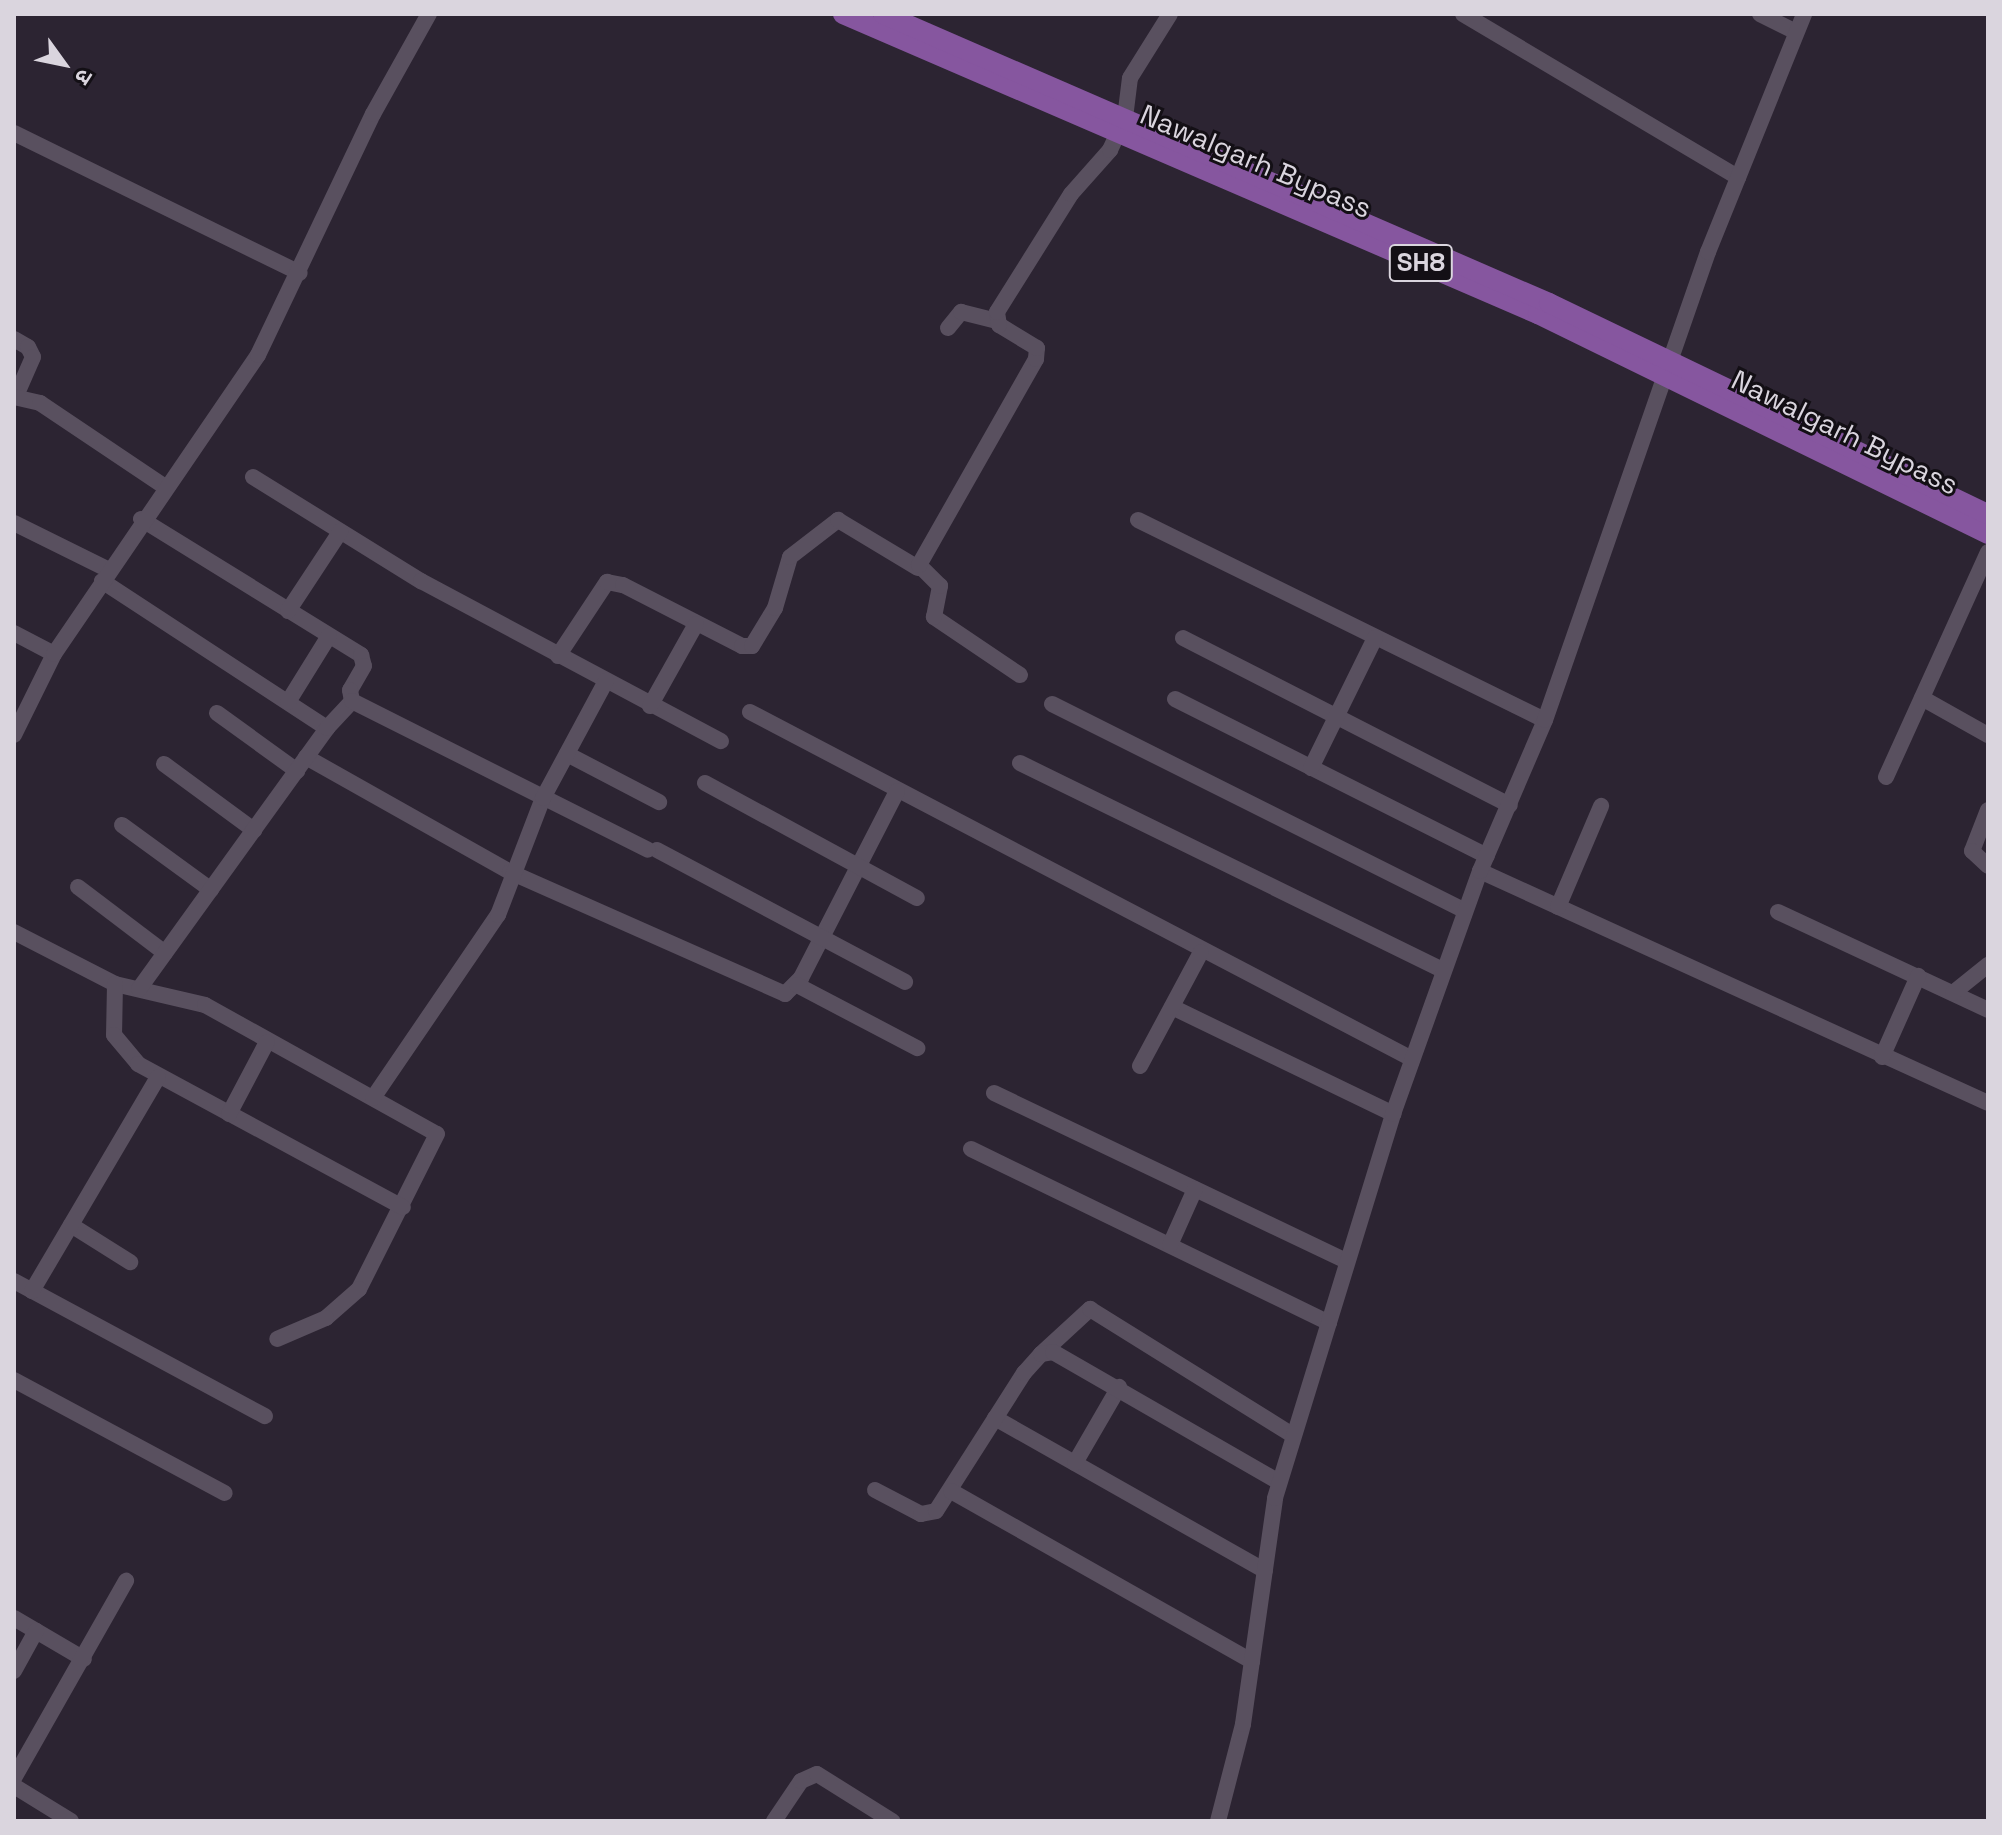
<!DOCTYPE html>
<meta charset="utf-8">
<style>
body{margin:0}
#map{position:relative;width:2002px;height:1835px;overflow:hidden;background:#2c2432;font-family:"Space Grotesk","Noto Sans Devanagari",sans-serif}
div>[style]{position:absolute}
.minor>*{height:16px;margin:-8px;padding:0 8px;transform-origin:8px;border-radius:8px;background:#59505f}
.major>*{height:20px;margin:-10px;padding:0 10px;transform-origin:10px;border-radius:10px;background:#86569f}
span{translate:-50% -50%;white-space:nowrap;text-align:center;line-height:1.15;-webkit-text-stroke:6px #130f15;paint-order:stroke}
.shield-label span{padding:2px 6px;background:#130f15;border:2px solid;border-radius:6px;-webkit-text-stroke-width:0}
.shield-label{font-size:26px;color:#dad5de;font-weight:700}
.street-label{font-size:28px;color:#dad5de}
.frame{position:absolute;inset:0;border:16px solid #dad5de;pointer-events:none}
.north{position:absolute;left:24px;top:24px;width:80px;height:80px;-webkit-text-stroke:6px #130f15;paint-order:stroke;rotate:123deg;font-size:22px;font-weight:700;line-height:32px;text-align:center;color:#dad5de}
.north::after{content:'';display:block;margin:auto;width:28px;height:36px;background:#dad5de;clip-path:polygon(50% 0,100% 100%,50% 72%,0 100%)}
</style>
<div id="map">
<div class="minor">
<div style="left:1463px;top:14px;width:320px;rotate:30.7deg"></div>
<div style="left:1760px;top:14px;width:40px;rotate:26.6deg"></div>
<div style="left:14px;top:133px;width:318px;rotate:26.1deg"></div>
<div style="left:948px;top:328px;width:21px;rotate:-51deg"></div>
<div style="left:961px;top:312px;width:36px;rotate:14deg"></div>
<div style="left:14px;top:339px;width:16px;rotate:30deg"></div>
<div style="left:28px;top:347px;width:11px;rotate:63deg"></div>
<div style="left:33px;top:357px;width:43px;rotate:113.6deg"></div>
<div style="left:14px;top:397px;width:27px;rotate:13deg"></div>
<div style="left:40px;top:403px;width:151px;rotate:33.9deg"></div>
<div style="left:253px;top:477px;width:198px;rotate:31.8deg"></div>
<div style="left:421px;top:581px;width:340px;rotate:28.1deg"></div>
<div style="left:141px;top:519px;width:259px;rotate:31.7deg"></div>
<div style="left:361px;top:655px;width:11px;rotate:75deg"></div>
<div style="left:364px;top:666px;width:28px;rotate:120deg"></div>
<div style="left:350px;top:690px;width:11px;rotate:80deg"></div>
<div style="left:1138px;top:520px;width:453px;rotate:26.2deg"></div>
<div style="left:14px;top:523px;width:106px;rotate:26.3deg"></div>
<div style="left:102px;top:581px;width:269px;rotate:33.2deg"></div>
<div style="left:288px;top:611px;width:95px;rotate:-56.6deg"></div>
<div style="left:14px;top:633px;width:45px;rotate:27.7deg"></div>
<div style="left:1183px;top:638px;width:367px;rotate:27.1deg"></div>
<div style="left:558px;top:656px;width:89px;rotate:-56.5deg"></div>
<div style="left:607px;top:582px;width:16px;rotate:11deg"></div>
<div style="left:623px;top:585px;width:134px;rotate:27.1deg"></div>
<div style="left:742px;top:646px;width:10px"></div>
<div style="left:752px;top:646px;width:44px;rotate:-58.8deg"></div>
<div style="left:775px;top:608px;width:53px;rotate:-73.6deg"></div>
<div style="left:790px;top:557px;width:61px;rotate:-37.6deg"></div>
<div style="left:838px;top:520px;width:93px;rotate:31deg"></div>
<div style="left:1020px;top:675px;width:104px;rotate:-146deg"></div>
<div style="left:934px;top:617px;width:32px;rotate:-79deg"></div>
<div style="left:940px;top:586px;width:30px;rotate:-135deg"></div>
<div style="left:919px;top:565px;width:237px;rotate:-60.4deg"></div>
<div style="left:1036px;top:359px;width:11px;rotate:-85deg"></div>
<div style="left:1037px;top:348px;width:44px;rotate:-148.8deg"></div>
<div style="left:999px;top:325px;width:13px;rotate:-99deg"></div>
<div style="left:997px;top:312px;width:139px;rotate:-57.9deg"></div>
<div style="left:1071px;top:194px;width:59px;rotate:-48.4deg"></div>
<div style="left:1110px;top:150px;width:35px;rotate:-65deg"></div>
<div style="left:1125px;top:118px;width:40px;rotate:-82.9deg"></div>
<div style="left:1130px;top:78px;width:75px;rotate:-58deg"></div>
<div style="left:1922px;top:698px;width:76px;rotate:29.3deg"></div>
<div style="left:1175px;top:699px;width:349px;rotate:26.7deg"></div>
<div style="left:288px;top:702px;width:78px;rotate:-58.2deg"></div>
<div style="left:1052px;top:704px;width:462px;rotate:26.6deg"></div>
<div style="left:650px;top:706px;width:94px;rotate:-60.7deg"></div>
<div style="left:750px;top:712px;width:747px;rotate:27.66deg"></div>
<div style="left:217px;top:713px;width:99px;rotate:35.9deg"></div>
<div style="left:14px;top:735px;width:90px;rotate:-63.7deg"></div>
<div style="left:54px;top:654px;width:362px;rotate:-55.7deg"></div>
<div style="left:258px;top:355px;width:267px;rotate:-64.5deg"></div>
<div style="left:373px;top:114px;width:115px;rotate:-60.8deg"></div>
<div style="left:567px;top:754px;width:104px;rotate:27.6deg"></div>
<div style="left:306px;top:757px;width:234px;rotate:29.4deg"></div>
<div style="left:510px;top:872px;width:301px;rotate:23.9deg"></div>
<div style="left:785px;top:994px;width:23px;rotate:-45deg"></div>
<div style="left:801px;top:978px;width:210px;rotate:-62.8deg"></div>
<div style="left:1020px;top:763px;width:471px;rotate:26.1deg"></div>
<div style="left:164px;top:764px;width:112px;rotate:36.3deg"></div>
<div style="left:1311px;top:768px;width:145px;rotate:-63.8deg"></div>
<div style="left:1886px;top:777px;width:247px;rotate:-65.6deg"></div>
<div style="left:705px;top:783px;width:241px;rotate:28.5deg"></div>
<div style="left:1988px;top:810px;width:44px;rotate:111.3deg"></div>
<div style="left:1972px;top:851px;width:22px;rotate:43deg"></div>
<div style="left:122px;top:825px;width:110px;rotate:36.1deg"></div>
<div style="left:657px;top:850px;width:281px;rotate:28deg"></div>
<div style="left:1480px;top:871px;width:558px;rotate:24.55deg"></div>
<div style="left:78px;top:887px;width:109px;rotate:37.2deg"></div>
<div style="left:1558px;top:907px;width:110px;rotate:-66.9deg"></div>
<div style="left:1778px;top:912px;width:232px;rotate:25deg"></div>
<div style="left:14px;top:932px;width:114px;rotate:27.2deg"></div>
<div style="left:115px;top:984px;width:92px;rotate:13.1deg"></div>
<div style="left:205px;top:1005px;width:265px;rotate:29.1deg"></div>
<div style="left:437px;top:1134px;width:174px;rotate:116.7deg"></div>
<div style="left:359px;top:1289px;width:44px;rotate:138.7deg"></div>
<div style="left:326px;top:1318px;width:53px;rotate:156.8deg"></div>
<div style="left:115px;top:984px;width:51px;rotate:91.1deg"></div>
<div style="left:114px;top:1035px;width:38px;rotate:50deg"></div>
<div style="left:138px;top:1064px;width:301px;rotate:28.4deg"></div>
<div style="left:797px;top:985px;width:136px;rotate:27.7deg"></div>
<div style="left:139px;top:989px;width:322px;rotate:-54.2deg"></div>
<div style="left:327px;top:728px;width:37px;rotate:-47deg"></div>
<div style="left:352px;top:701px;width:331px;rotate:26.7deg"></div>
<div style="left:1953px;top:993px;width:45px;rotate:-38.7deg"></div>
<div style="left:1172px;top:1007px;width:246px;rotate:25.8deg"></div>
<div style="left:1882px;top:1057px;width:89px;rotate:-66deg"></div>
<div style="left:1140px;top:1066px;width:129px;rotate:-61.8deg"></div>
<div style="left:994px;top:1093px;width:390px;rotate:25.5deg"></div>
<div style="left:373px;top:1098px;width:222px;rotate:-55.7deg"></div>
<div style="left:498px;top:915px;width:125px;rotate:-69deg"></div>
<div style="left:543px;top:798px;width:133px;rotate:-61.7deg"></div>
<div style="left:229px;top:1114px;width:81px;rotate:-62.2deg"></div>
<div style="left:971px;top:1149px;width:398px;rotate:25.9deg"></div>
<div style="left:71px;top:1225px;width:70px;rotate:32.1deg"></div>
<div style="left:1170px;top:1245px;width:61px;rotate:-65.9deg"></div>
<div style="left:14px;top:1281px;width:285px;rotate:28.3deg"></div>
<div style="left:32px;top:1291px;width:248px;rotate:-59.5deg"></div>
<div style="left:1041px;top:1354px;width:67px;rotate:-42.6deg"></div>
<div style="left:1090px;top:1309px;width:237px;rotate:31.9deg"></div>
<div style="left:14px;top:1380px;width:239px;rotate:28.2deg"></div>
<div style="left:995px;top:1418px;width:310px;rotate:29.5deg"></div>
<div style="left:1075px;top:1463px;width:88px;rotate:-59.9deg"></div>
<div style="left:875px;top:1490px;width:52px;rotate:27.6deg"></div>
<div style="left:921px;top:1514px;width:15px;rotate:-11deg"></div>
<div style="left:936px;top:1511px;width:164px;rotate:-57.5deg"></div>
<div style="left:1024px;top:1373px;width:25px;rotate:-48deg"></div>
<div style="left:1041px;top:1354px;width:12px;rotate:-9deg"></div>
<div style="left:1053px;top:1352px;width:261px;rotate:29.9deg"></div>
<div style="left:951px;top:1491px;width:346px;rotate:29.5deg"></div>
<div style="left:14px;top:1618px;width:81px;rotate:30.4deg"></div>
<div style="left:14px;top:1671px;width:46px;rotate:-61.2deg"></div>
<div style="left:14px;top:1778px;width:227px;rotate:-60.4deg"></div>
<div style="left:14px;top:1786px;width:67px;rotate:31.6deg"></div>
<div style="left:774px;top:1821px;width:48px;rotate:-56deg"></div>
<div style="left:801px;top:1781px;width:17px;rotate:-24deg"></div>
<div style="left:817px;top:1774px;width:89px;rotate:32.1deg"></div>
<div style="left:1218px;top:1821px;width:100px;rotate:-75.5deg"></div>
<div style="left:1243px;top:1724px;width:228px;rotate:-81.9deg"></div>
<div style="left:1275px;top:1498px;width:402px;rotate:-72.9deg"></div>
<div style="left:1393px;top:1114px;width:258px;rotate:-70.3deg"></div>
<div style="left:1480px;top:871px;width:164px;rotate:-66.7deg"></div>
<div style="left:1545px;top:720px;width:496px;rotate:-70.8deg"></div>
<div style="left:1708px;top:252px;width:257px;rotate:-68deg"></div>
</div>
<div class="major">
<div style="left:843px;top:14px;width:757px;rotate:23.35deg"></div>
<div style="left:1538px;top:314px;width:501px;rotate:26.05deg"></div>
<div style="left:883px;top:14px;width:726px;rotate:23.46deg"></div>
<div style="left:1549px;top:303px;width:487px;rotate:25.7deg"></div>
</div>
<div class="shield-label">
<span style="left:1421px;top:263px">SH8</span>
</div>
<div class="street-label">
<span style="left:1256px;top:161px;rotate:23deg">Nawalgarh Bypass</span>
<span style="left:1845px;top:432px;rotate:26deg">Nawalgarh Bypass</span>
</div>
<div class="frame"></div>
<div class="north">उ</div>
</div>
